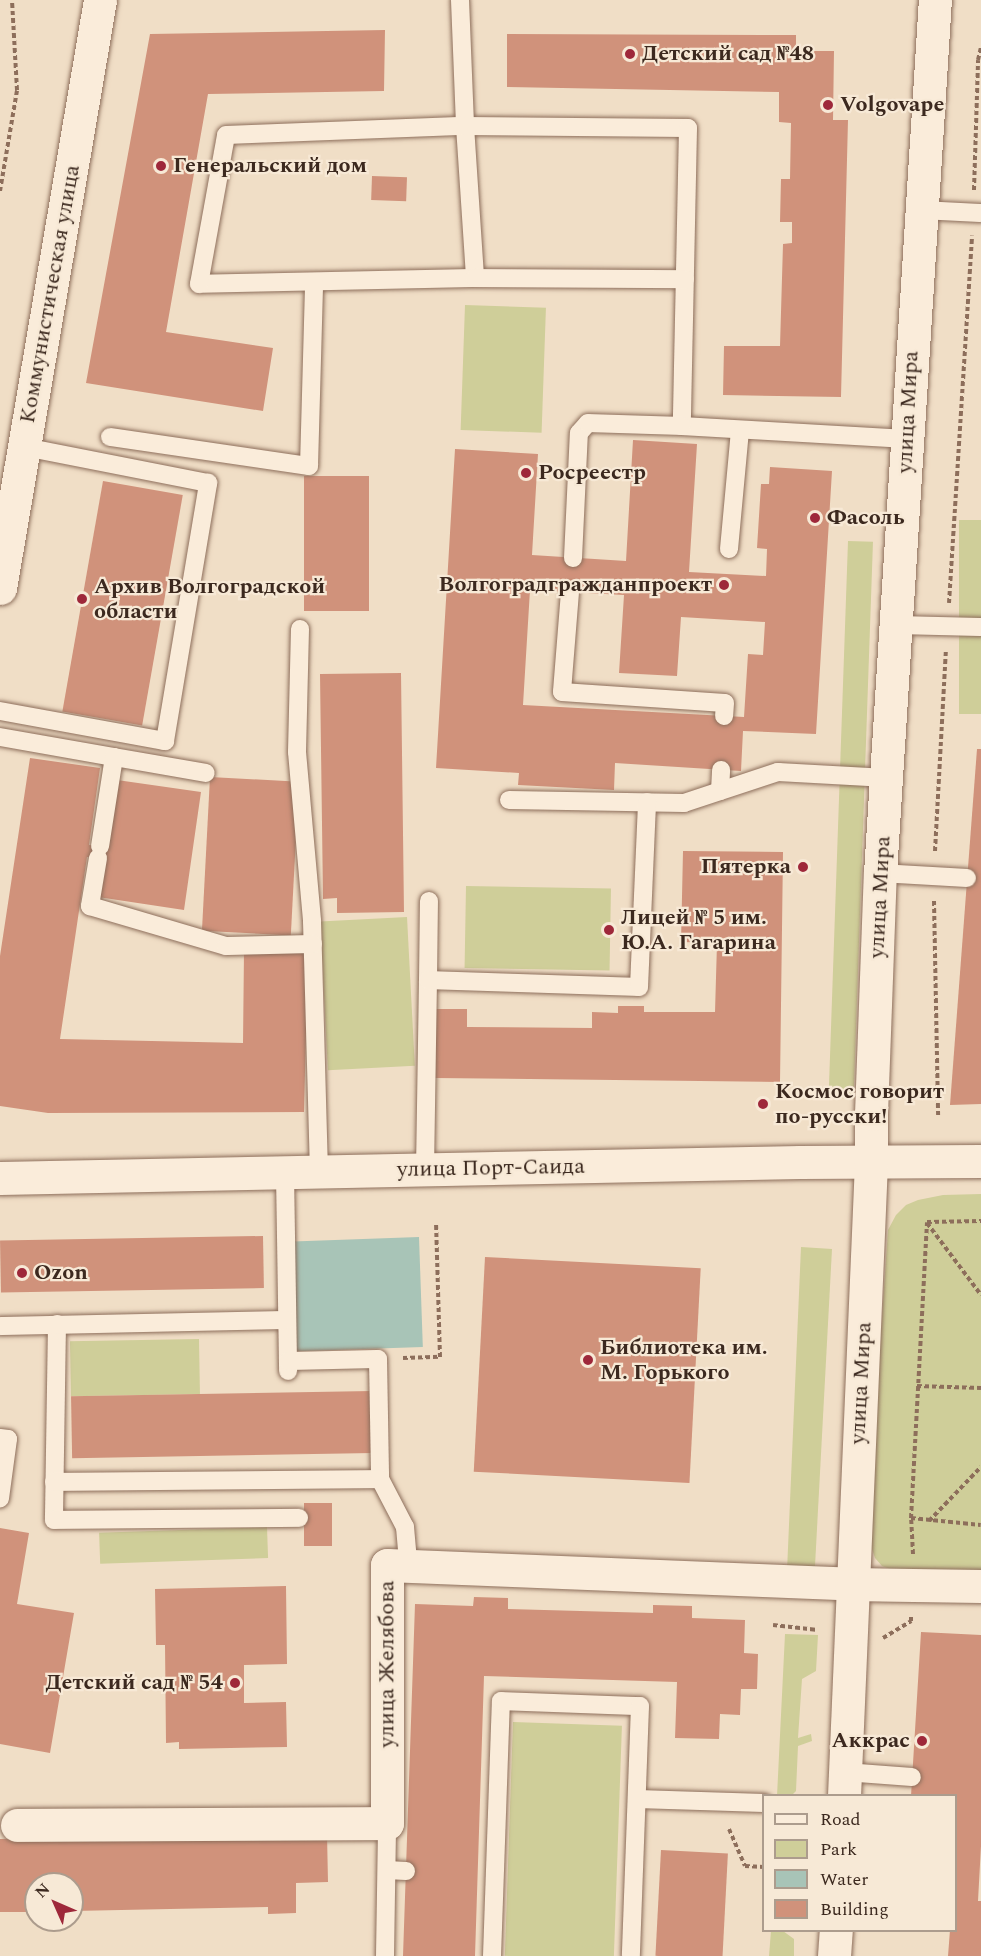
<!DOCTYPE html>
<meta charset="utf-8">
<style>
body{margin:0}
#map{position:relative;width:981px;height:1956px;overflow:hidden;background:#f0dec6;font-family:Spectral,serif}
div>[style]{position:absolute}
.green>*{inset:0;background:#cfce99;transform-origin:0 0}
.water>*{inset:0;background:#a8c4b7;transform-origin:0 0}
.building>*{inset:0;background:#d0927b;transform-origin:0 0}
.path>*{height:4px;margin-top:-2px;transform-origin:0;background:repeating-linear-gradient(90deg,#8d6e5b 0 4.5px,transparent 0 7.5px)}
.roads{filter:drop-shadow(0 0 2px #8d6e5b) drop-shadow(0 0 2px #8d6e5b)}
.lane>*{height:18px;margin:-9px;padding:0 9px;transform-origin:9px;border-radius:9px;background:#faecda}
.street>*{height:33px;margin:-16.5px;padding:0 16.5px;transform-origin:16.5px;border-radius:16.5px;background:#faecda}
.secondary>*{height:33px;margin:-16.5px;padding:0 16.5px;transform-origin:16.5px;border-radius:16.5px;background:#faecda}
.dots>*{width:16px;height:16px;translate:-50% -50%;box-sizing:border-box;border:3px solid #f7e9d6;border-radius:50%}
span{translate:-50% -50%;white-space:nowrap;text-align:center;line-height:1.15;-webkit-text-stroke:4.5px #f7e9d6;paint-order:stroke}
.poi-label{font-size:22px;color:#3c291f;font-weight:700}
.left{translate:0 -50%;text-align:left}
.right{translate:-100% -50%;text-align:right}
.street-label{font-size:22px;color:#3c291f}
.legend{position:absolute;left:762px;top:1794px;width:195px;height:138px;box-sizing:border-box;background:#f7e9d6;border:2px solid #ac9c8d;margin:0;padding:8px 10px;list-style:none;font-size:18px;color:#3c291f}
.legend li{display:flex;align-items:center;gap:12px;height:30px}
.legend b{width:30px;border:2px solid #ac9c8d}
.north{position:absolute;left:24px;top:1872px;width:60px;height:60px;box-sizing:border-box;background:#f7e9d6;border:2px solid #ac9c8d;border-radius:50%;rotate:315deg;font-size:16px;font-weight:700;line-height:24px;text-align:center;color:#3c291f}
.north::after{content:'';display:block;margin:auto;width:21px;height:27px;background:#9e283a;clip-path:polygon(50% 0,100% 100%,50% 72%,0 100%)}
</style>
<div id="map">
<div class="green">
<div style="left:465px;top:305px;width:81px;height:125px;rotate:2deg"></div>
<div style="left:959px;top:520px;width:22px;height:102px"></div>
<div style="left:848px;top:541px;width:25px;height:557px;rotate:2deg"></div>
<div style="left:959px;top:631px;width:22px;height:83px"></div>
<div style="left:466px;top:886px;width:145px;height:82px;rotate:1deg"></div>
<div style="left:407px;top:917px;width:149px;height:87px;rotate:87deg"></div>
<div style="clip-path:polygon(981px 1194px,981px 1572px,890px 1569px,882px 1566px,875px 1558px,867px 1534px,888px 1230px,896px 1215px,906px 1205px,918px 1200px,943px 1195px)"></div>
<div style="clip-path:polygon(801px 1247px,832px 1249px,815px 1566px,808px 1572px,787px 1571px)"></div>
<div style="left:199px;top:1339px;width:55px;height:129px;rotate:89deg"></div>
<div style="left:267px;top:1527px;width:31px;height:168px;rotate:88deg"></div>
<div style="clip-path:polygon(785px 1634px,818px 1635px,816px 1671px,802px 1679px,798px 1738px,811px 1734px,812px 1741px,798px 1746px,796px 1791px,792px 1795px,777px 1796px)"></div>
<div style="left:513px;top:1722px;width:109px;height:234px;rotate:2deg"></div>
<div style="clip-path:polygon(771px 1931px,783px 1931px,794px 1939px,794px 1956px,769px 1956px)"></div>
</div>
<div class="water">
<div style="left:419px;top:1237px;width:110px;height:126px;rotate:88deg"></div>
</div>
<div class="building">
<div style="clip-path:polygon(385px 30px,384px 91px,208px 94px,166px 332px,273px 348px,263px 411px,86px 383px,150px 34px)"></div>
<div style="clip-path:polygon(507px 34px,796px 35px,796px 51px,834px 51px,833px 120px,848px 120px,841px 397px,723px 395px,724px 346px,780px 346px,783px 244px,792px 243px,792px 222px,780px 222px,781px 179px,790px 179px,791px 123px,779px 122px,779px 92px,507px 87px)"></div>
<div style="left:372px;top:176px;width:35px;height:24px;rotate:2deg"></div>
<div style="clip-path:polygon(evenodd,633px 440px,697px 444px,689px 572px,766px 576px,767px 549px,757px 548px,761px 484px,769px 484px,770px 467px,832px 471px,816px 734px,743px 731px,741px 771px,615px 763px,614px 790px,518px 785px,519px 773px,436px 768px,455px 449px,538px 454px,532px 555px,626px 561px,633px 440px,530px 590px,624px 595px,619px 673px,677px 676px,681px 617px,765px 622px,763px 655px,748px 654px,744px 717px,523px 705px,530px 590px)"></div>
<div style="left:304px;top:476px;width:65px;height:135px"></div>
<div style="left:103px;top:481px;width:81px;height:234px;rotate:10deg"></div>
<div style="clip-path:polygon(401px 673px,404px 912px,337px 913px,337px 898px,323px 899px,320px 674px)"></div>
<div style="clip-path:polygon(977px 749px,981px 749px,981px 1104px,950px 1105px)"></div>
<div style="clip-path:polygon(30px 758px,100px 768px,89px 845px,107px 847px,117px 780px,201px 792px,184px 910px,98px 897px,98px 858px,87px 857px,60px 1039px,243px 1043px,244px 951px,308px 953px,304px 1112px,48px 1113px,0 1106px,0 956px)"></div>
<div style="left:210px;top:777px;width:89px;height:154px;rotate:3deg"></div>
<div style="clip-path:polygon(683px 851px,783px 852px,780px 1082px,435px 1078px,436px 1009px,467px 1009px,467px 1027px,592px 1028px,592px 1012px,618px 1013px,618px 1006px,644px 1006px,644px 1012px,715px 1012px,717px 943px,681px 942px)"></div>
<div style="left:263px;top:1236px;width:52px;height:263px;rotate:89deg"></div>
<div style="left:485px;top:1257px;width:216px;height:215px;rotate:3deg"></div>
<div style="left:372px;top:1391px;width:62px;height:301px;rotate:89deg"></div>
<div style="left:304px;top:1503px;width:28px;height:43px"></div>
<div style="clip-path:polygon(0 1528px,29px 1533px,17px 1604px,74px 1613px,50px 1753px,0 1744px)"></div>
<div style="clip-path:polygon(286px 1586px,287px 1664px,244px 1665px,244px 1703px,286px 1702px,287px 1747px,179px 1749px,179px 1742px,166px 1743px,165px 1645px,156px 1645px,155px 1589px)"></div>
<div style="clip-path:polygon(474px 1597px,508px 1598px,508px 1609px,653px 1613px,653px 1605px,692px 1606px,692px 1618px,745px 1620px,744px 1653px,758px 1654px,757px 1689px,741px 1689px,740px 1715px,720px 1714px,719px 1739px,675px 1738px,677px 1682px,484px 1676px,475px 1956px,403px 1956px,415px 1604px,473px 1606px)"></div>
<div style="clip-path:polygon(921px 1632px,981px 1635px,981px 1846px,978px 1901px,981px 1901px,981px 1956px,948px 1956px,950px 1930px,956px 1930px,956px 1796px,911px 1796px)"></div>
<div style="clip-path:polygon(327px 1834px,328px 1882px,296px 1883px,296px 1913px,268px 1914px,268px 1907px,72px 1911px,72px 1884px,36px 1884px,36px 1912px,0 1912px,0 1839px)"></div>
<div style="left:661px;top:1850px;width:67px;height:106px;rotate:3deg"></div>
</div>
<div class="path">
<div style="left:974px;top:190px;width:130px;rotate:-88.2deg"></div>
<div style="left:978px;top:60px;width:13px;rotate:-77deg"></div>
<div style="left:0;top:191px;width:102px;rotate:-80.4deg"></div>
<div style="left:17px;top:90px;width:90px;rotate:-93.2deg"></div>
<div style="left:949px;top:603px;width:368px;rotate:-86.4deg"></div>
<div style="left:935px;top:851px;width:202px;rotate:-86.9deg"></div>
<div style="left:934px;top:901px;width:216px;rotate:88.9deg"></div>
<div style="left:927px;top:1222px;width:54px;rotate:-1.1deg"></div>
<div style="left:927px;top:1223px;width:90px;rotate:53.1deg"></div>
<div style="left:403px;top:1358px;width:37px;rotate:-2deg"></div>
<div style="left:440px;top:1357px;width:135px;rotate:-91.7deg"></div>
<div style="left:917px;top:1386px;width:64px;rotate:1.8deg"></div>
<div style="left:911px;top:1518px;width:70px;rotate:5.7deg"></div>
<div style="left:929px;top:1521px;width:75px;rotate:-46.1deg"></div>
<div style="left:913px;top:1554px;width:36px;rotate:-93deg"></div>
<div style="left:911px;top:1518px;width:296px;rotate:-86.9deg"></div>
<div style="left:773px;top:1625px;width:45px;rotate:6.3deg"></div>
<div style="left:883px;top:1638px;width:33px;rotate:-31deg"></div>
<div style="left:911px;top:1621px;width:5px;rotate:-90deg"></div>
<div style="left:729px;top:1829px;width:40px;rotate:66.6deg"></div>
<div style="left:745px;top:1866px;width:19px;rotate:3deg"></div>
</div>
<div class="roads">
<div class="lane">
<div style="left:460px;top:0;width:126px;rotate:87.7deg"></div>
<div style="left:465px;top:126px;width:152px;rotate:86.2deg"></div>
<div style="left:475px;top:278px;width:276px;rotate:178.8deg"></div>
<div style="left:199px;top:284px;width:151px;rotate:-79.7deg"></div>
<div style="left:226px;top:135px;width:239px;rotate:-2.2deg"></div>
<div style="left:465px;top:126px;width:223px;rotate:0.5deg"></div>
<div style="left:688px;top:128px;width:298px;rotate:91.2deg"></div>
<div style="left:682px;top:426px;width:225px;rotate:3.3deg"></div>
<div style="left:920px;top:210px;width:61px;rotate:2.8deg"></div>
<div style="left:475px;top:278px;width:210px;rotate:0.3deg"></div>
<div style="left:110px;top:437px;width:201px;rotate:8.3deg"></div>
<div style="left:309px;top:466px;width:183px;rotate:-88.4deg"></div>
<div style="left:729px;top:549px;width:119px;rotate:-84.7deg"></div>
<div style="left:573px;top:558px;width:125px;rotate:-87.3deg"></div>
<div style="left:579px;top:433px;width:13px;rotate:-48deg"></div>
<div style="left:588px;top:423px;width:94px;rotate:1.8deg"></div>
<div style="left:570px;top:592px;width:100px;rotate:94.6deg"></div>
<div style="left:562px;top:692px;width:163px;rotate:3.9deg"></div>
<div style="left:725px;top:703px;width:13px;rotate:94deg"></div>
<div style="left:896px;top:625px;width:85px;rotate:1.3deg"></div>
<div style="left:300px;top:629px;width:123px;rotate:91.4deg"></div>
<div style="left:297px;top:752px;width:170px;rotate:84.9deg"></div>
<div style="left:312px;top:921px;width:251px;rotate:88.4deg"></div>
<div style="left:0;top:711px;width:168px;rotate:10.3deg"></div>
<div style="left:165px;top:741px;width:262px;rotate:-80.5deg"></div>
<div style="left:208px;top:483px;width:187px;rotate:-168.9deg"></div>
<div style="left:0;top:737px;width:116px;rotate:10deg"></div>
<div style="left:114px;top:757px;width:90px;rotate:98.9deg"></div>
<div style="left:114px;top:757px;width:93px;rotate:9.9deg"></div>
<div style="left:720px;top:791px;width:21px;rotate:-87deg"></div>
<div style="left:509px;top:800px;width:175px;rotate:1deg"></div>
<div style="left:684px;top:803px;width:99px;rotate:-18.3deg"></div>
<div style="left:778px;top:772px;width:109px;rotate:3.2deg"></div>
<div style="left:98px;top:858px;width:49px;rotate:99.5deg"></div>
<div style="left:90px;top:906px;width:142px;rotate:16.4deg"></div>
<div style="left:226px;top:946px;width:87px;rotate:-1.3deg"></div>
<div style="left:880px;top:873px;width:87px;rotate:3.3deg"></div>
<div style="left:428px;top:980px;width:79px;rotate:-89.3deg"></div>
<div style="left:425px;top:1170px;width:190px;rotate:-89.1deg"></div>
<div style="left:428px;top:980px;width:211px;rotate:1.9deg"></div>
<div style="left:639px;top:987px;width:185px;rotate:-87.5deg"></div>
<div style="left:285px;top:1173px;width:198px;rotate:89.1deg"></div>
<div style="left:57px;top:1324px;width:196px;rotate:90.9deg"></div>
<div style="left:54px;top:1520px;width:245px;rotate:-0.5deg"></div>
<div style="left:0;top:1326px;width:287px;rotate:-1.2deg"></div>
<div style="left:288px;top:1361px;width:90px;rotate:-1.3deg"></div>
<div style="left:378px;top:1359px;width:120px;rotate:89deg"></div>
<div style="left:0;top:1438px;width:8px;rotate:7deg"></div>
<div style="left:8px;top:1439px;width:60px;rotate:97.7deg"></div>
<div style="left:54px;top:1482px;width:326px;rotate:-0.5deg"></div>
<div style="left:380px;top:1479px;width:54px;rotate:62.5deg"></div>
<div style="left:405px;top:1527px;width:38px;rotate:85deg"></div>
<div style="left:845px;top:1772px;width:67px;rotate:4.3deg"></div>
<div style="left:637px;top:1799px;width:127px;rotate:1.8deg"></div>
<div style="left:387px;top:1870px;width:19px;rotate:3deg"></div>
<div style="left:385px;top:1956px;width:133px;rotate:-89.1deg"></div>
<div style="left:492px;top:1956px;width:255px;rotate:-88deg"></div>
<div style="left:501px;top:1701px;width:139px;rotate:2.1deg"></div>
<div style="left:640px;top:1706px;width:250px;rotate:92.1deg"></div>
</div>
<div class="street">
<div style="left:17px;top:1825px;width:370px;rotate:-0.3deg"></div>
<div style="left:387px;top:1823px;width:258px;rotate:-90deg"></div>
<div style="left:387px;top:1565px;width:464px;rotate:2.3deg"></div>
<div style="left:851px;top:1584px;width:130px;rotate:0.9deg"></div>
</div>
<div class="secondary">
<div style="left:0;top:588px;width:596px;rotate:-80.35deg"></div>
<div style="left:0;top:1178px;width:800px;rotate:-1.15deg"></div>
<div style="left:800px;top:1162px;width:181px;rotate:-0.3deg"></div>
<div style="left:844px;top:1796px;width:634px;rotate:-87.56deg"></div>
<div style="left:871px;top:1163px;width:49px;rotate:-90deg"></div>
<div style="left:871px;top:1114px;width:241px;rotate:-87.9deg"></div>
<div style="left:880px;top:873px;width:875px;rotate:-86.4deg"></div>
<div style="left:834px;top:1956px;width:26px;rotate:-86deg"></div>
</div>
</div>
<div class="dots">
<div style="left:630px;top:54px;background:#9e283a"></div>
<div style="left:828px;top:105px;background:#9e283a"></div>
<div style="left:161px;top:166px;background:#9e283a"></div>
<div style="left:526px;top:473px;background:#9e283a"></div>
<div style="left:815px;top:518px;background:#9e283a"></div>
<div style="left:724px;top:585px;background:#9e283a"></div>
<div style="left:82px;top:599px;background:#9e283a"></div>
<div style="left:803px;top:867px;background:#9e283a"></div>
<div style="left:609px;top:930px;background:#9e283a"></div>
<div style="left:763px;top:1104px;background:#9e283a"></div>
<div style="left:22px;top:1273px;background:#9e283a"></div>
<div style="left:588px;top:1360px;background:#9e283a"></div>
<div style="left:235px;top:1683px;background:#9e283a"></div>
<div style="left:922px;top:1741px;background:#9e283a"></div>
</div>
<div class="poi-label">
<span class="left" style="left:642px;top:54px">Детский сад №48</span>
<span class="left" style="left:840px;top:105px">Volgovape</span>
<span class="left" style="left:173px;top:166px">Генеральский дом</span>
<span class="left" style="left:538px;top:473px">Росреестр</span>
<span class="left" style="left:827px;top:518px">Фасоль</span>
<span class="right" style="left:712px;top:585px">Волгоградгражданпроект</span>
<span class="left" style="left:94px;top:599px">Архив Волгоградской<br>области</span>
<span class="right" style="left:791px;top:867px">Пятерка</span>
<span class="left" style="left:621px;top:930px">Лицей № 5 им.<br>Ю.А. Гагарина</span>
<span class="left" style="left:775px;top:1104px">Космос говорит<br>по-русски!</span>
<span class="left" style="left:34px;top:1273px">Ozon</span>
<span class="left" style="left:600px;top:1360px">Библиотека им.<br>М. Горького</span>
<span class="right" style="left:223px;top:1683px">Детский сад № 54</span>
<span class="right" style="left:910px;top:1741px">Аккрас</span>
</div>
<div class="street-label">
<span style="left:50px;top:294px;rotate:-80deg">Коммунистическая улица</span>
<span style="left:908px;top:412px;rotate:-87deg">улица Мира</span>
<span style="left:880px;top:897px;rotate:-87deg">улица Мира</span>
<span style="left:491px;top:1168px;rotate:-1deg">улица Порт-Саида</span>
<span style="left:861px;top:1383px;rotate:-87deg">улица Мира</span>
<span style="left:387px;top:1664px;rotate:-90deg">улица Желябова</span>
</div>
<ul class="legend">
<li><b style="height:8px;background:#faecda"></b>Road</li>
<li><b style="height:16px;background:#cfce99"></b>Park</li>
<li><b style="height:16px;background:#a8c4b7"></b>Water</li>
<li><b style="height:16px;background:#d0927b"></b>Building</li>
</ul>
<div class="north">N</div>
</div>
